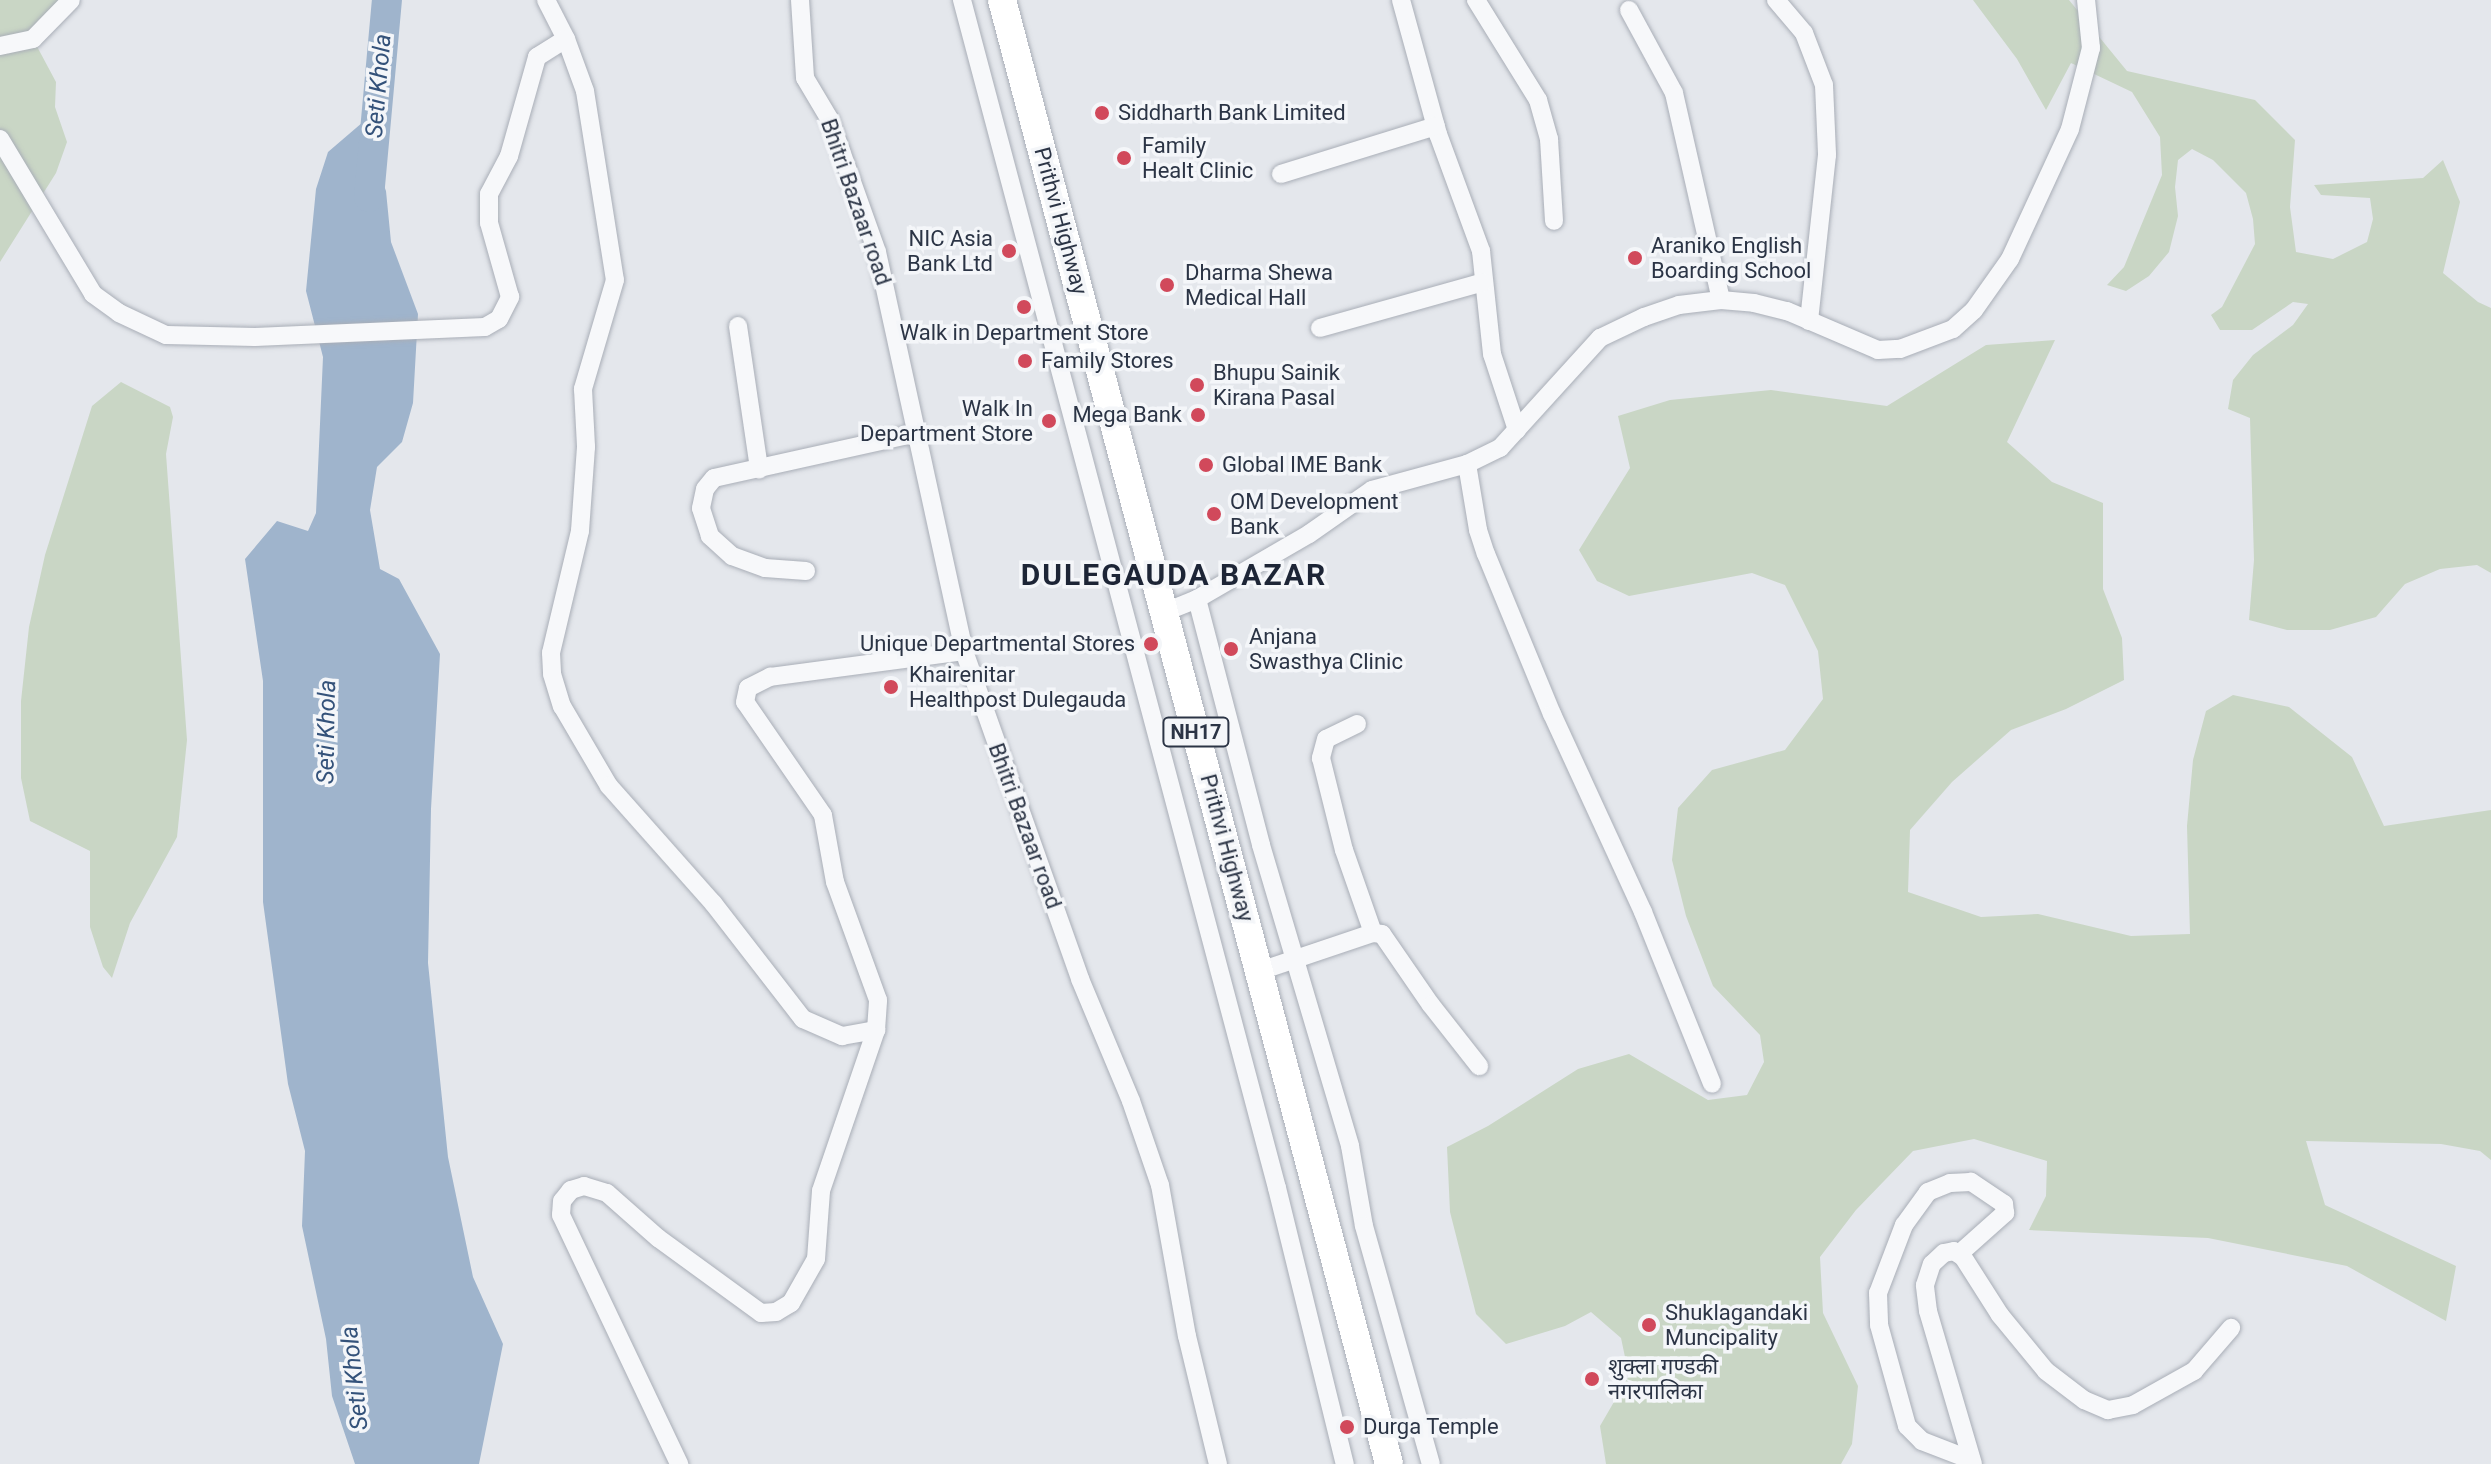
<!DOCTYPE html>
<meta charset="utf-8">
<style>
body{margin:0}
#map{position:relative;width:2491px;height:1464px;overflow:hidden;background:#e4e7ec;font-family:Roboto,"Noto Sans Devanagari",sans-serif}
div>[style]{position:absolute}
.green>*{inset:0;background:#c9d6c5}
.water>*{inset:0;background:#9fb4cc}
.river>*{height:30px;margin:-15px;padding:0 15px;transform-origin:15px;border-radius:15px;background:#9fb4cc}
.roads{filter:drop-shadow(0 0 2px #a9aeb7) drop-shadow(0 0 2px #a9aeb7)}
.minor>*{height:18px;margin:-9px;padding:0 9px;transform-origin:9px;border-radius:9px;background:#f7f8fa}
.highway>*{height:28px;margin:-14px;padding:0 14px;transform-origin:14px;border-radius:14px;background:#fff}
.dots>*{width:22px;height:22px;translate:-50% -50%;box-sizing:border-box;border:4px solid #f4f6f9;border-radius:50%}
span{translate:-50% -50%;white-space:nowrap;text-align:center;line-height:1.15;-webkit-text-stroke:7px #f4f6f9;paint-order:stroke}
.shield-label span{padding:2px 6px;background:#f4f6f9;border:2px solid;border-radius:6px;-webkit-text-stroke-width:0}
.shield-label{font-size:20px;color:#2b3445;font-weight:700}
.poi-label{font-size:22px;color:#2b3445}
.left{translate:0 -50%;text-align:left}
.right{translate:-100% -50%;text-align:right}
.street-label{font-size:22px;color:#2b3445}
.water-label{font-size:24px;color:#34527a;font-style:italic}
.district-label{font-size:30px;color:#1d2536;font-weight:700;letter-spacing:2px}
</style>
<div id="map">
<div class="green">
<div style="clip-path:polygon(0 0,64px 0,33px 39px,56px 82px,55px 107px,67px 142px,56px 173px,0 262px)"></div>
<div style="clip-path:polygon(1973px 0,2069px 0,2127px 71px,2255px 100px,2295px 140px,2290px 207px,2296px 252px,2333px 259px,2367px 242px,2373px 219px,2370px 198px,2321px 195px,2314px 185px,2423px 178px,2443px 160px,2460px 202px,2443px 273px,2478px 302px,2491px 308px,2491px 573px,2477px 565px,2440px 569px,2405px 584px,2376px 617px,2330px 630px,2287px 630px,2249px 620px,2254px 560px,2250px 418px,2228px 409px,2233px 380px,2253px 355px,2293px 325px,2308px 304px,2293px 302px,2252px 330px,2220px 330px,2211px 315px,2222px 307px,2255px 244px,2253px 219px,2246px 193px,2213px 160px,2192px 149px,2178px 160px,2175px 187px,2178px 216px,2169px 252px,2149px 276px,2126px 291px,2107px 285px,2124px 267px,2162px 175px,2160px 137px,2132px 92px,2071px 63px,2046px 110px,2017px 59px)"></div>
<div style="clip-path:polygon(2055px 340px,2007px 442px,2052px 482px,2103px 503px,2103px 589px,2122px 638px,2124px 680px,2066px 709px,2011px 730px,1952px 782px,1910px 830px,1908px 892px,1981px 917px,2038px 914px,2131px 936px,2190px 934px,2187px 826px,2193px 760px,2206px 711px,2233px 695px,2289px 707px,2352px 757px,2384px 826px,2491px 810px,2491px 1160px,2480px 1151px,2441px 1144px,2306px 1141px,2325px 1205px,2456px 1266px,2446px 1321px,2347px 1266px,2208px 1238px,2029px 1230px,2046px 1196px,2047px 1161px,1974px 1139px,1913px 1151px,1856px 1210px,1820px 1257px,1823px 1313px,1858px 1386px,1852px 1444px,1841px 1464px,1606px 1464px,1600px 1426px,1629px 1376px,1621px 1338px,1591px 1312px,1565px 1326px,1506px 1344px,1476px 1314px,1450px 1212px,1447px 1147px,1488px 1126px,1578px 1069px,1629px 1054px,1708px 1100px,1747px 1095px,1764px 1062px,1760px 1035px,1713px 986px,1686px 916px,1672px 860px,1678px 808px,1712px 770px,1785px 750px,1823px 699px,1818px 651px,1785px 585px,1752px 573px,1629px 596px,1597px 581px,1579px 550px,1630px 468px,1618px 416px,1670px 400px,1771px 390px,1887px 406px,1986px 345px)"></div>
<div style="clip-path:polygon(121px 382px,170px 407px,173px 417px,166px 454px,187px 740px,177px 837px,130px 923px,112px 978px,103px 967px,90px 927px,90px 851px,30px 821px,21px 778px,21px 701px,29px 627px,45px 555px,92px 406px)"></div>
</div>
<div class="water">
<div style="clip-path:polygon(377px 110px,373px 156px,386px 191px,391px 242px,418px 314px,413px 403px,402px 442px,377px 467px,370px 510px,380px 569px,399px 579px,440px 654px,431px 809px,428px 963px,448px 1157px,473px 1277px,503px 1344px,479px 1464px,355px 1464px,332px 1396px,326px 1339px,302px 1226px,305px 1151px,288px 1084px,263px 902px,263px 681px,245px 559px,277px 521px,308px 531px,316px 513px,323px 357px,306px 291px,316px 189px,328px 152px)"></div>
</div>
<div class="river">
<div style="left:369px;top:197px;width:198px;rotate:-84.8deg"></div>
</div>
<div class="roads">
<div class="minor">
<div style="left:546px;top:0;width:44px;rotate:62.9deg"></div>
<div style="left:800px;top:0;width:78px;rotate:86.3deg"></div>
<div style="left:805px;top:78px;width:49px;rotate:59.2deg"></div>
<div style="left:830px;top:120px;width:140px;rotate:70.4deg"></div>
<div style="left:877px;top:252px;width:408px;rotate:77.7deg"></div>
<div style="left:964px;top:651px;width:348px;rotate:70.5deg"></div>
<div style="left:1080px;top:979px;width:132px;rotate:67.3deg"></div>
<div style="left:1131px;top:1101px;width:89px;rotate:71deg"></div>
<div style="left:1160px;top:1185px;width:153px;rotate:79.9deg"></div>
<div style="left:1187px;top:1336px;width:132px;rotate:76.4deg"></div>
<div style="left:962px;top:0;width:1229px;rotate:75.15deg"></div>
<div style="left:1277px;top:1188px;width:284px;rotate:76.2deg"></div>
<div style="left:1401px;top:0;width:139px;rotate:74.6deg"></div>
<div style="left:1438px;top:134px;width:125px;rotate:69.8deg"></div>
<div style="left:1481px;top:251px;width:104px;rotate:83.9deg"></div>
<div style="left:1492px;top:354px;width:80px;rotate:71.8deg"></div>
<div style="left:1476px;top:0;width:118px;rotate:58.2deg"></div>
<div style="left:1538px;top:100px;width:41px;rotate:74.2deg"></div>
<div style="left:1549px;top:139px;width:82px;rotate:86.5deg"></div>
<div style="left:1776px;top:0;width:43px;rotate:49.7deg"></div>
<div style="left:1804px;top:33px;width:56px;rotate:69deg"></div>
<div style="left:1824px;top:85px;width:70px;rotate:87.5deg"></div>
<div style="left:1827px;top:155px;width:167px;rotate:96.2deg"></div>
<div style="left:1629px;top:10px;width:94px;rotate:61.5deg"></div>
<div style="left:1674px;top:93px;width:212px;rotate:77.2deg"></div>
<div style="left:0;top:46px;width:34px;rotate:-12deg"></div>
<div style="left:33px;top:39px;width:54px;rotate:-45.7deg"></div>
<div style="left:0;top:139px;width:181px;rotate:59deg"></div>
<div style="left:93px;top:294px;width:32px;rotate:36deg"></div>
<div style="left:119px;top:313px;width:52px;rotate:25.1deg"></div>
<div style="left:166px;top:335px;width:89px;rotate:1.3deg"></div>
<div style="left:255px;top:337px;width:230px;rotate:-2.5deg"></div>
<div style="left:485px;top:327px;width:16px;rotate:-30deg"></div>
<div style="left:499px;top:319px;width:25px;rotate:-63deg"></div>
<div style="left:510px;top:297px;width:77px;rotate:-105.8deg"></div>
<div style="left:489px;top:223px;width:29px;rotate:-90deg"></div>
<div style="left:489px;top:194px;width:43px;rotate:-62.2deg"></div>
<div style="left:509px;top:156px;width:103px;rotate:-74.2deg"></div>
<div style="left:537px;top:57px;width:34px;rotate:-32deg"></div>
<div style="left:566px;top:39px;width:55px;rotate:69.9deg"></div>
<div style="left:585px;top:91px;width:191px;rotate:81deg"></div>
<div style="left:615px;top:280px;width:114px;rotate:106.4deg"></div>
<div style="left:583px;top:389px;width:58px;rotate:87deg"></div>
<div style="left:586px;top:447px;width:84px;rotate:94.1deg"></div>
<div style="left:580px;top:531px;width:125px;rotate:103.4deg"></div>
<div style="left:551px;top:653px;width:21px;rotate:87deg"></div>
<div style="left:552px;top:674px;width:34px;rotate:73deg"></div>
<div style="left:562px;top:706px;width:93px;rotate:59.6deg"></div>
<div style="left:609px;top:786px;width:157px;rotate:48.4deg"></div>
<div style="left:713px;top:903px;width:147px;rotate:52.2deg"></div>
<div style="left:803px;top:1019px;width:43px;rotate:23.6deg"></div>
<div style="left:842px;top:1036px;width:35px;rotate:-10deg"></div>
<div style="left:876px;top:1030px;width:170px;rotate:108.9deg"></div>
<div style="left:821px;top:1191px;width:68px;rotate:94.2deg"></div>
<div style="left:816px;top:1259px;width:51px;rotate:119.6deg"></div>
<div style="left:791px;top:1303px;width:17px;rotate:149deg"></div>
<div style="left:776px;top:1312px;width:15px;rotate:176deg"></div>
<div style="left:761px;top:1313px;width:127px;rotate:-143.9deg"></div>
<div style="left:658px;top:1238px;width:68px;rotate:-138.6deg"></div>
<div style="left:607px;top:1193px;width:24px;rotate:-163deg"></div>
<div style="left:584px;top:1186px;width:14px;rotate:163deg"></div>
<div style="left:571px;top:1190px;width:14px;rotate:129deg"></div>
<div style="left:562px;top:1201px;width:14px;rotate:94deg"></div>
<div style="left:561px;top:1215px;width:276px;rotate:64.6deg"></div>
<div style="left:1281px;top:174px;width:162px;rotate:-17.2deg"></div>
<div style="left:738px;top:326px;width:145px;rotate:81.6deg"></div>
<div style="left:1320px;top:328px;width:170px;rotate:-15.7deg"></div>
<div style="left:1467px;top:464px;width:67px;rotate:80.5deg"></div>
<div style="left:1478px;top:530px;width:25px;rotate:72deg"></div>
<div style="left:1486px;top:554px;width:173px;rotate:67.6deg"></div>
<div style="left:1552px;top:714px;width:218px;rotate:65.3deg"></div>
<div style="left:1643px;top:912px;width:185px;rotate:68.1deg"></div>
<div style="left:806px;top:571px;width:41px;rotate:-175.8deg"></div>
<div style="left:765px;top:568px;width:35px;rotate:-160deg"></div>
<div style="left:732px;top:556px;width:30px;rotate:-138deg"></div>
<div style="left:710px;top:536px;width:29px;rotate:-108deg"></div>
<div style="left:701px;top:508px;width:19px;rotate:-78deg"></div>
<div style="left:705px;top:489px;width:14px;rotate:-51deg"></div>
<div style="left:714px;top:478px;width:208px;rotate:-12.5deg"></div>
<div style="left:1197px;top:599px;width:254px;rotate:75.4deg"></div>
<div style="left:1261px;top:845px;width:314px;rotate:73.5deg"></div>
<div style="left:1350px;top:1146px;width:81px;rotate:80.1deg"></div>
<div style="left:1364px;top:1226px;width:247px;rotate:74.3deg"></div>
<div style="left:1165px;top:612px;width:35px;rotate:-22deg"></div>
<div style="left:1197px;top:599px;width:129px;rotate:-30.1deg"></div>
<div style="left:1309px;top:534px;width:77px;rotate:-34.9deg"></div>
<div style="left:1372px;top:490px;width:98px;rotate:-15.3deg"></div>
<div style="left:1467px;top:464px;width:37px;rotate:-26deg"></div>
<div style="left:1500px;top:448px;width:149px;rotate:-47.7deg"></div>
<div style="left:1600px;top:338px;width:49px;rotate:-25.5deg"></div>
<div style="left:1644px;top:317px;width:37px;rotate:-19deg"></div>
<div style="left:1679px;top:305px;width:42px;rotate:-6.8deg"></div>
<div style="left:1721px;top:300px;width:33px;rotate:5deg"></div>
<div style="left:1754px;top:303px;width:34px;rotate:14deg"></div>
<div style="left:1787px;top:311px;width:99px;rotate:23.2deg"></div>
<div style="left:1878px;top:350px;width:22px;rotate:-3deg"></div>
<div style="left:1900px;top:349px;width:57px;rotate:-20.7deg"></div>
<div style="left:1953px;top:329px;width:28px;rotate:-42deg"></div>
<div style="left:1974px;top:310px;width:62px;rotate:-54.8deg"></div>
<div style="left:2010px;top:259px;width:143px;rotate:-65.2deg"></div>
<div style="left:2070px;top:129px;width:84px;rotate:-75.5deg"></div>
<div style="left:2091px;top:48px;width:48px;rotate:-95.9deg"></div>
<div style="left:1357px;top:724px;width:34px;rotate:154deg"></div>
<div style="left:1326px;top:739px;width:20px;rotate:105deg"></div>
<div style="left:1321px;top:758px;width:95px;rotate:76deg"></div>
<div style="left:1344px;top:850px;width:88px;rotate:70.7deg"></div>
<div style="left:1260px;top:971px;width:119px;rotate:-18.6deg"></div>
<div style="left:1373px;top:933px;width:9px;rotate:6deg"></div>
<div style="left:1382px;top:934px;width:86px;rotate:55.4deg"></div>
<div style="left:1431px;top:1005px;width:78px;rotate:51.8deg"></div>
<div style="left:876px;top:1030px;width:30px;rotate:-86deg"></div>
<div style="left:878px;top:1000px;width:126px;rotate:-110deg"></div>
<div style="left:835px;top:882px;width:68px;rotate:-100.2deg"></div>
<div style="left:823px;top:815px;width:137px;rotate:-124.6deg"></div>
<div style="left:745px;top:702px;width:14px;rotate:-78deg"></div>
<div style="left:748px;top:688px;width:25px;rotate:-27deg"></div>
<div style="left:770px;top:677px;width:196px;rotate:-7.6deg"></div>
<div style="left:1959px;top:1254px;width:62px;rotate:-41.7deg"></div>
<div style="left:2005px;top:1213px;width:9px;rotate:-96deg"></div>
<div style="left:2004px;top:1204px;width:40px;rotate:-146deg"></div>
<div style="left:1971px;top:1182px;width:21px;rotate:177deg"></div>
<div style="left:1950px;top:1183px;width:24px;rotate:158deg"></div>
<div style="left:1928px;top:1192px;width:41px;rotate:126deg"></div>
<div style="left:1904px;top:1225px;width:73px;rotate:110.9deg"></div>
<div style="left:1878px;top:1293px;width:32px;rotate:88deg"></div>
<div style="left:1879px;top:1325px;width:105px;rotate:74.5deg"></div>
<div style="left:1907px;top:1426px;width:21px;rotate:45deg"></div>
<div style="left:1922px;top:1441px;width:53px;rotate:21.2deg"></div>
<div style="left:1973px;top:1464px;width:159px;rotate:-106.4deg"></div>
<div style="left:1928px;top:1311px;width:26px;rotate:-97deg"></div>
<div style="left:1925px;top:1285px;width:22px;rotate:-72deg"></div>
<div style="left:1932px;top:1264px;width:16px;rotate:-43deg"></div>
<div style="left:1944px;top:1253px;width:10px;rotate:-11deg"></div>
<div style="left:1954px;top:1251px;width:11px;rotate:34deg"></div>
<div style="left:1963px;top:1257px;width:69px;rotate:57.5deg"></div>
<div style="left:2000px;top:1315px;width:72px;rotate:50.6deg"></div>
<div style="left:2046px;top:1371px;width:48px;rotate:37.3deg"></div>
<div style="left:2084px;top:1400px;width:26px;rotate:23deg"></div>
<div style="left:2108px;top:1410px;width:25px;rotate:-11deg"></div>
<div style="left:2133px;top:1405px;width:70px;rotate:-29.1deg"></div>
<div style="left:2194px;top:1371px;width:57px;rotate:-49.3deg"></div>
</div>
<div class="highway">
<div style="left:1002px;top:0;width:1514px;rotate:75.19deg"></div>
</div>
</div>
<div class="dots">
<div style="left:1102px;top:113px;background:#d1495b"></div>
<div style="left:1124px;top:158px;background:#d1495b"></div>
<div style="left:1009px;top:251px;background:#d1495b"></div>
<div style="left:1635px;top:258px;background:#d1495b"></div>
<div style="left:1167px;top:285px;background:#d1495b"></div>
<div style="left:1024px;top:307px;background:#d1495b"></div>
<div style="left:1025px;top:361px;background:#d1495b"></div>
<div style="left:1197px;top:385px;background:#d1495b"></div>
<div style="left:1198px;top:415px;background:#d1495b"></div>
<div style="left:1049px;top:421px;background:#d1495b"></div>
<div style="left:1206px;top:465px;background:#d1495b"></div>
<div style="left:1214px;top:514px;background:#d1495b"></div>
<div style="left:1151px;top:644px;background:#d1495b"></div>
<div style="left:1231px;top:649px;background:#d1495b"></div>
<div style="left:891px;top:687px;background:#d1495b"></div>
<div style="left:1649px;top:1325px;background:#d1495b"></div>
<div style="left:1592px;top:1379px;background:#d1495b"></div>
<div style="left:1347px;top:1427px;background:#d1495b"></div>
</div>
<div class="shield-label">
<span style="left:1196px;top:732px">NH17</span>
</div>
<div class="poi-label">
<span class="left" style="left:1118px;top:113px">Siddharth Bank Limited</span>
<span class="left" style="left:1142px;top:158px">Family<br>Healt Clinic</span>
<span class="right" style="left:993px;top:251px">NIC Asia<br>Bank Ltd</span>
<span class="left" style="left:1651px;top:258px">Araniko English<br>Boarding School</span>
<span class="left" style="left:1185px;top:285px">Dharma Shewa<br>Medical Hall</span>
<span style="left:1024px;top:333px">Walk in Department Store</span>
<span class="left" style="left:1041px;top:361px">Family Stores</span>
<span class="left" style="left:1213px;top:385px">Bhupu Sainik<br>Kirana Pasal</span>
<span class="right" style="left:1033px;top:421px">Walk In<br>Department Store</span>
<span class="right" style="left:1182px;top:415px">Mega Bank</span>
<span class="left" style="left:1222px;top:465px">Global IME Bank</span>
<span class="left" style="left:1230px;top:514px">OM Development<br>Bank</span>
<span class="left" style="left:1249px;top:649px">Anjana<br>Swasthya Clinic</span>
<span class="right" style="left:1135px;top:644px">Unique Departmental Stores</span>
<span class="left" style="left:909px;top:687px">Khairenitar<br>Healthpost Dulegauda</span>
<span class="left" style="left:1665px;top:1325px">Shuklagandaki<br>Muncipality</span>
<span class="left" style="left:1608px;top:1379px">शुक्ला गण्डकी<br>नगरपालिका</span>
<span class="left" style="left:1363px;top:1427px">Durga Temple</span>
</div>
<div class="street-label">
<span style="left:856px;top:202px;rotate:71deg">Bhitri Bazaar road</span>
<span style="left:1061px;top:221px;rotate:75deg">Prithvi Highway</span>
<span style="left:1025px;top:826px;rotate:70deg">Bhitri Bazaar road</span>
<span style="left:1227px;top:848px;rotate:75deg">Prithvi Highway</span>
</div>
<div class="water-label">
<span style="left:379px;top:86px;rotate:-85deg">Seti Khola</span>
<span style="left:327px;top:732px;rotate:-89deg">Seti Khola</span>
<span style="left:355px;top:1378px;rotate:-96deg">Seti Khola</span>
</div>
<div class="district-label">
<span style="left:1174px;top:575px">DULEGAUDA BAZAR</span>
</div>
</div>
